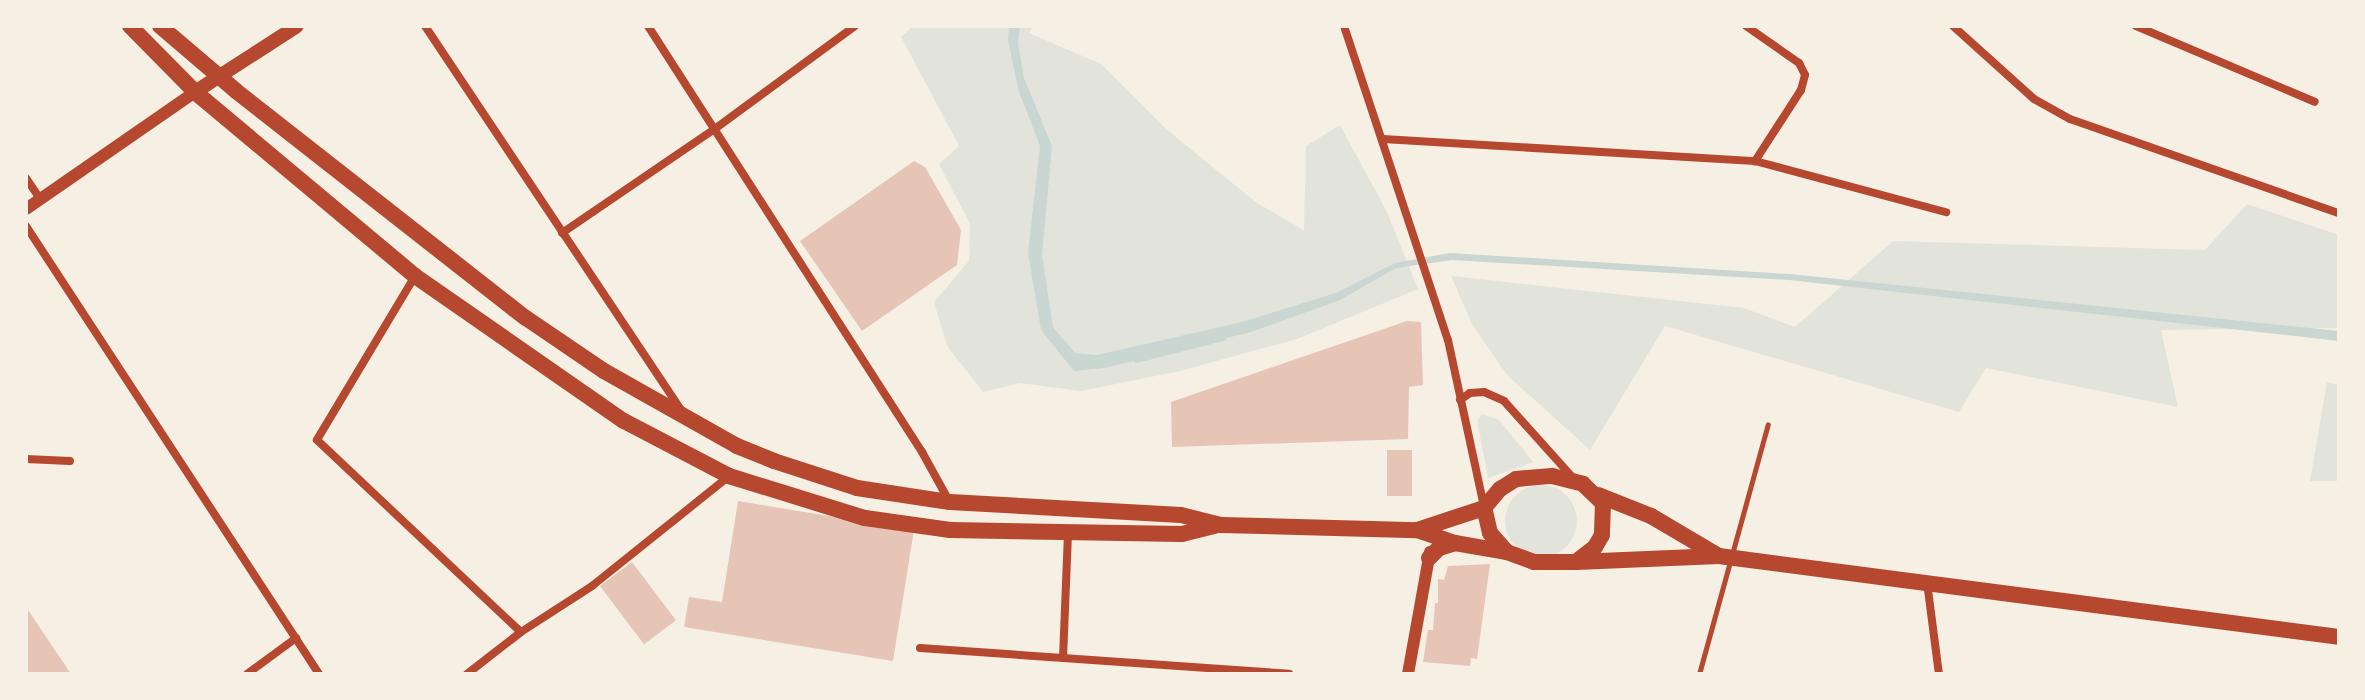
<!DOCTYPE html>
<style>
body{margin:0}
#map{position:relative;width:2365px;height:700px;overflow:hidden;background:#f6efe4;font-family:"Playfair Display",serif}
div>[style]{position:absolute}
.green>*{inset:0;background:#e2e4dc}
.round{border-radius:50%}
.water>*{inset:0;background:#c9d6d2}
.stream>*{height:5px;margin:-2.5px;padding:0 2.5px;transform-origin:2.5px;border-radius:2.5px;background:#c9d6d2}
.building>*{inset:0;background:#e6c5b7;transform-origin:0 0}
.service>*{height:5px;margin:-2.5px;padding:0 2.5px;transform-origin:2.5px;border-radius:2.5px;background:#b5482f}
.minor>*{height:8px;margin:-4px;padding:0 4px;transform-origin:4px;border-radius:4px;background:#b5482f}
.tertiary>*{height:12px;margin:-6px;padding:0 6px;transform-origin:6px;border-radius:6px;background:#b5482f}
.secondary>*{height:14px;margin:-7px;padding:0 7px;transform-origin:7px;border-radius:7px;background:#b5482f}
.primary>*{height:16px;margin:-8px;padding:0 8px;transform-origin:8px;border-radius:8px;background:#b5482f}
span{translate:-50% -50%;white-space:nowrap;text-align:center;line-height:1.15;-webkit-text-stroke:8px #f6efe4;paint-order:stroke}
.frame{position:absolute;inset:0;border:28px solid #f6efe4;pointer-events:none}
</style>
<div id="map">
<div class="green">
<div style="clip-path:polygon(913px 26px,1033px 26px,1029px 33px,1101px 64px,1166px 129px,1257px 203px,1304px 230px,1306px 146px,1340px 125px,1387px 212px,1418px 289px,1297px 339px,1180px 371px,1081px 391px,1020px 383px,983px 392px,947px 346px,934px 302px,969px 261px,970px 224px,939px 164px,959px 146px,901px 37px)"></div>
<div style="clip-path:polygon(2247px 204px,2339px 235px,2339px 328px,2161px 330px,2178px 407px,1986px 368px,1959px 412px,1665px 326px,1590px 450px,1507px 375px,1472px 324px,1451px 276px,1744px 308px,1795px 327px,1893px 241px,2205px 250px)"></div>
<div style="clip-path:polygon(2327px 382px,2339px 385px,2339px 481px,2310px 481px)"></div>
<div style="clip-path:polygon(1482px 414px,1499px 420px,1533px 462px,1488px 478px,1477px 421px)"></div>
<div class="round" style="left:1505px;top:485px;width:72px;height:72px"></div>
</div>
<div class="water">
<div style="clip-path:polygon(1009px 26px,1020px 26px,1018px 43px,1024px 78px,1052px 146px,1042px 255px,1053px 327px,1075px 353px,1097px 355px,1242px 322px,1336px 293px,1395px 263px,1450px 253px,1790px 274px,2339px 331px,2339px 341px,1789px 280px,1452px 260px,1396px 268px,1340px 300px,1251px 332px,1105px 368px,1074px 371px,1041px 330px,1028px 253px,1040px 146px,1018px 89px,1008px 40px)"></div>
</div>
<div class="stream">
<div style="left:1136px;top:360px;width:90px;rotate:-14.2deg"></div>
</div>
<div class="building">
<div style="clip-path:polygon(914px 161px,925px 167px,961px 230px,957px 265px,862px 331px,800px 241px)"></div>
<div style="clip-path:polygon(1407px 321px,1421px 322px,1423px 385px,1409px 387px,1408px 439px,1172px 447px,1171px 402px)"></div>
<div style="left:1387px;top:450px;width:25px;height:46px"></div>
<div style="clip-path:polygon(738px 501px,914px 530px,893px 661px,684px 627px,689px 597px,722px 602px)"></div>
<div style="left:632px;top:562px;width:73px;height:40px;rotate:53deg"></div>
<div style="clip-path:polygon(1490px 564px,1477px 659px,1471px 658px,1470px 666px,1423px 662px,1428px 630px,1433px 630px,1435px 603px,1438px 603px,1438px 579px,1444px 580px,1448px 566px)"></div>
<div style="clip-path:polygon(26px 607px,71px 674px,26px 674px)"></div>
</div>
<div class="service">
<div style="left:1699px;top:674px;width:259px;rotate:-74.6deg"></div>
</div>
<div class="minor">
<div style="left:425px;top:26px;width:463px;rotate:56.3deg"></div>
<div style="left:648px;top:26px;width:507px;rotate:57.25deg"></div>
<div style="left:922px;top:452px;width:56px;rotate:61.1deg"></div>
<div style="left:1344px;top:26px;width:331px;rotate:71.7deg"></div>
<div style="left:1448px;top:340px;width:171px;rotate:77.8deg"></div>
<div style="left:1746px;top:26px;width:65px;rotate:34.9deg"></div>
<div style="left:1799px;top:63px;width:13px;rotate:63deg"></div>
<div style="left:1805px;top:75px;width:16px;rotate:105deg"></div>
<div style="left:1801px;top:90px;width:85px;rotate:122.9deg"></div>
<div style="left:1953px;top:26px;width:109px;rotate:42deg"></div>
<div style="left:2034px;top:99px;width:41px;rotate:29.1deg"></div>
<div style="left:2070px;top:119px;width:285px;rotate:19.3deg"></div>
<div style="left:2136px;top:26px;width:194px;rotate:23deg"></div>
<div style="left:1383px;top:139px;width:373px;rotate:3.4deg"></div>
<div style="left:1755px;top:161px;width:198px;rotate:15deg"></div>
<div style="left:26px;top:178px;width:25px;rotate:56deg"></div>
<div style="left:26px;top:226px;width:535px;rotate:56.81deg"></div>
<div style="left:562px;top:233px;width:186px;rotate:-34.3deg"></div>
<div style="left:716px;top:128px;width:172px;rotate:-36.3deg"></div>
<div style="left:415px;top:276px;width:191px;rotate:120.9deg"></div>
<div style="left:317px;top:440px;width:280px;rotate:43.3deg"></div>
<div style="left:1460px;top:400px;width:12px;rotate:-35deg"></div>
<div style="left:1470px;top:393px;width:14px;rotate:-4deg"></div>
<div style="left:1484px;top:392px;width:22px;rotate:24deg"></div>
<div style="left:1504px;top:401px;width:106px;rotate:48.1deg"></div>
<div style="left:26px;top:459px;width:44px;rotate:2.6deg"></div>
<div style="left:1927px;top:582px;width:93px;rotate:82.6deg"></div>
<div style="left:920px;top:648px;width:370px;rotate:4deg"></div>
<div style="left:1063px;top:658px;width:123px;rotate:-87.7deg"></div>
<div style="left:247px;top:674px;width:61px;rotate:-36.3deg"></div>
<div style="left:467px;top:674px;width:68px;rotate:-37.9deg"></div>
<div style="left:521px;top:632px;width:85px;rotate:-32.9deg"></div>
<div style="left:592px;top:586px;width:174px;rotate:-38.7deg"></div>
</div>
<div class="tertiary">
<div style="left:26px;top:209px;width:206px;rotate:-34.7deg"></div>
<div style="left:1408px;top:674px;width:124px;rotate:-79.8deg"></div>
</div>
<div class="secondary">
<div style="left:195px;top:92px;width:121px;rotate:-32.9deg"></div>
</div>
<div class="primary">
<div style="left:130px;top:26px;width:93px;rotate:45.4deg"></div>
<div style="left:195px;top:92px;width:287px;rotate:39.9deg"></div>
<div style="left:415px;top:276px;width:254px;rotate:34.8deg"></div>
<div style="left:624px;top:421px;width:119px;rotate:27.6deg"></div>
<div style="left:729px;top:476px;width:142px;rotate:17.2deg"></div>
<div style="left:865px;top:518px;width:86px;rotate:8deg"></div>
<div style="left:950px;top:530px;width:232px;rotate:1deg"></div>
<div style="left:1182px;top:534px;width:34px;rotate:-14deg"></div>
<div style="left:160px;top:26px;width:100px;rotate:40.5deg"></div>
<div style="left:236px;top:91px;width:368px;rotate:38.1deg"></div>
<div style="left:526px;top:318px;width:94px;rotate:34.2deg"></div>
<div style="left:604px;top:371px;width:153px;rotate:29.4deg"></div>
<div style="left:737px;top:446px;width:40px;rotate:22deg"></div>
<div style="left:774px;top:461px;width:87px;rotate:18deg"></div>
<div style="left:857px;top:488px;width:94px;rotate:8.6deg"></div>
<div style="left:950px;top:502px;width:231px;rotate:3.2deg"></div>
<div style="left:1181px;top:515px;width:41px;rotate:14deg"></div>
<div style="left:1221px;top:525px;width:196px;rotate:1.5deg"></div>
<div style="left:1417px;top:530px;width:71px;rotate:-18.2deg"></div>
<div style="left:1552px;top:476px;width:32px;rotate:14deg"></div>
<div style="left:1583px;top:484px;width:28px;rotate:44deg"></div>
<div style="left:1603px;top:503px;width:32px;rotate:92deg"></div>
<div style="left:1602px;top:535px;width:14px;rotate:120deg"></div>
<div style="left:1595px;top:547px;width:24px;rotate:142deg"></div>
<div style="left:1576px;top:562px;width:42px;rotate:180deg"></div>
<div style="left:1534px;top:562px;width:29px;rotate:-160deg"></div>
<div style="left:1507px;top:552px;width:25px;rotate:-132deg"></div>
<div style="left:1490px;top:533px;width:26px;rotate:-103deg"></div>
<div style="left:1484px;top:508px;width:25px;rotate:-50deg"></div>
<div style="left:1500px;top:489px;width:19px;rotate:-32deg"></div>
<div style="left:1516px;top:479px;width:36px;rotate:-5deg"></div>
<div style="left:1598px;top:495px;width:57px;rotate:21.6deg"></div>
<div style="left:1651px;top:516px;width:79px;rotate:30.5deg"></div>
<div style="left:1417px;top:530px;width:40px;rotate:18.9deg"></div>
<div style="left:1455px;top:543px;width:53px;rotate:9.8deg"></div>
<div style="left:1429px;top:558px;width:14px;rotate:-45deg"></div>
<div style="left:1439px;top:548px;width:17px;rotate:-17deg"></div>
<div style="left:1576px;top:562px;width:143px;rotate:-2.4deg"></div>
<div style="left:1719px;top:556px;width:625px;rotate:7.44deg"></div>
</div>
<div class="frame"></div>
</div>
